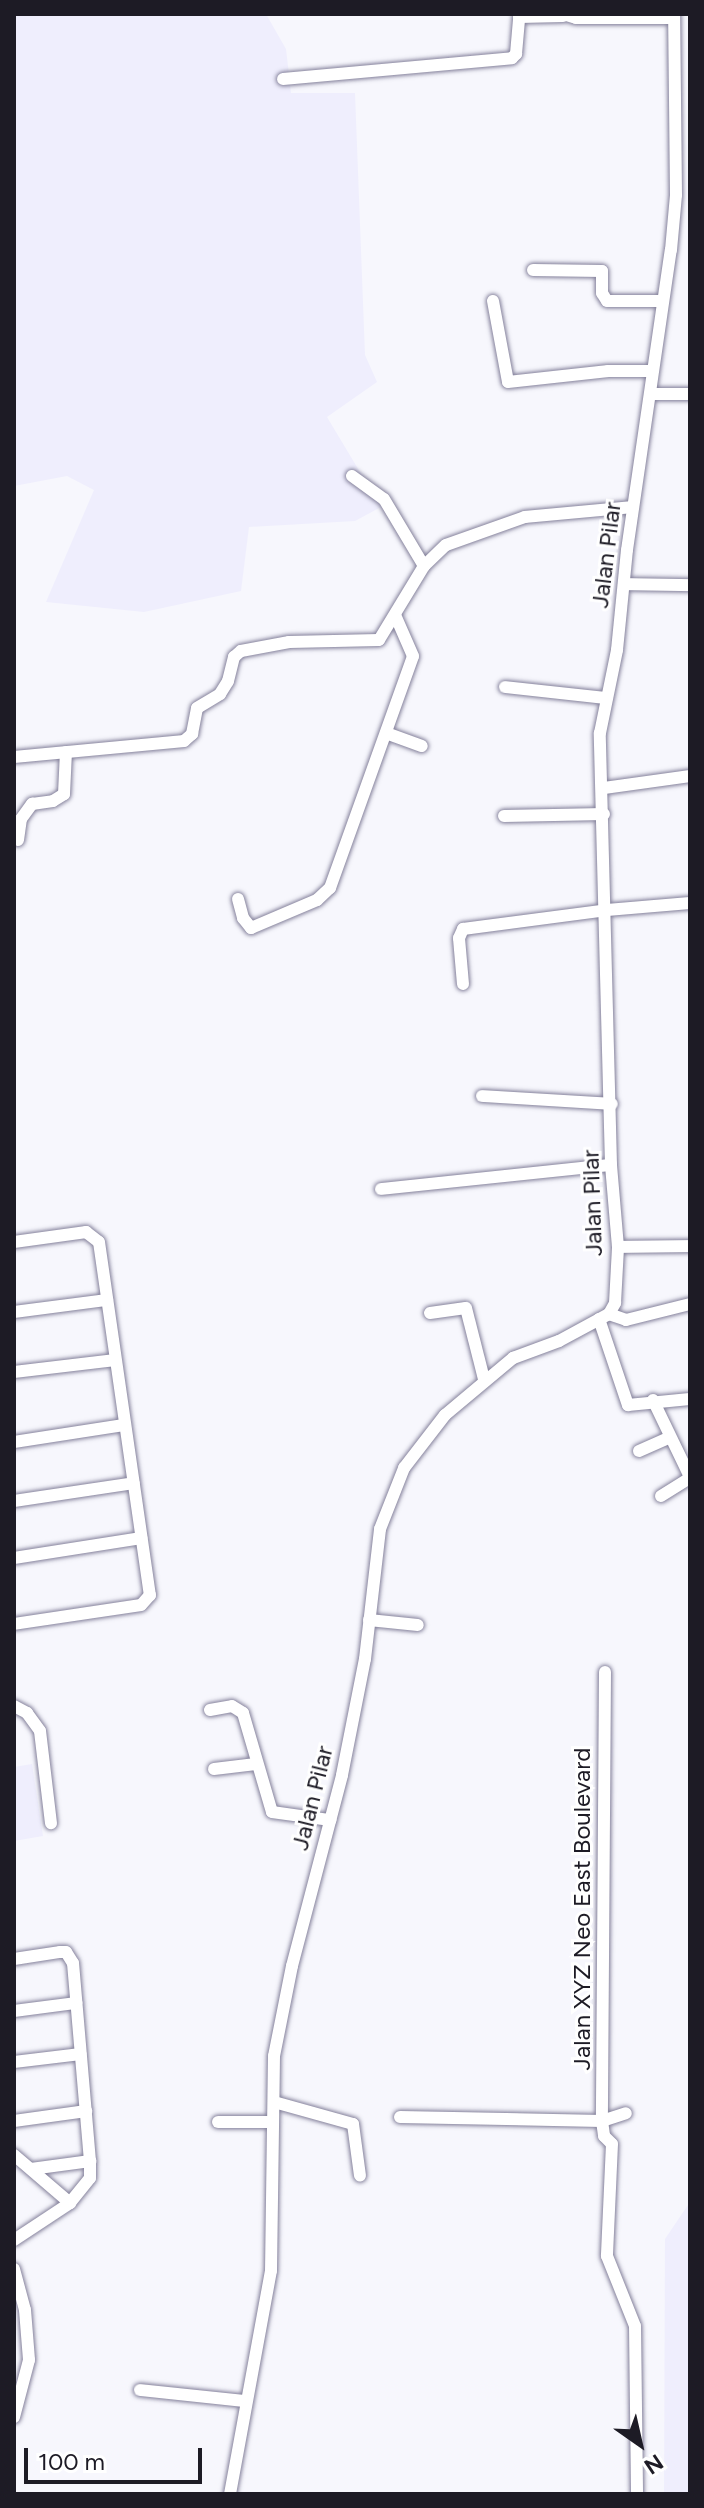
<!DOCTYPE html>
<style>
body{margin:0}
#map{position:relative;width:704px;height:2508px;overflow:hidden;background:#f7f7fd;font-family:Figtree,sans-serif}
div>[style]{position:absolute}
.built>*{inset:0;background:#efeefd}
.roads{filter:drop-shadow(0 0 2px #84819b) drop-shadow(0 0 2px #84819b)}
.minor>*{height:12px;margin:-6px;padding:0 6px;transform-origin:6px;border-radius:6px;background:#fff}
span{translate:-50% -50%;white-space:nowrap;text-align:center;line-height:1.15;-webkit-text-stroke:6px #fff;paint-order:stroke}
.street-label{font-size:24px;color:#1d1b25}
.frame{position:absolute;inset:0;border:16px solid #1d1b25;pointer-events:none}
.north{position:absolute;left:600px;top:2404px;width:80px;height:80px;-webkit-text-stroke:6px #fff;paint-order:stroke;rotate:146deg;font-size:22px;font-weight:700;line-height:32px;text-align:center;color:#1d1b25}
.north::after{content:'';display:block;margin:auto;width:28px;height:36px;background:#1d1b25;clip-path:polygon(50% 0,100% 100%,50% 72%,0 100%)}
.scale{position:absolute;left:24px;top:2448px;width:178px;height:36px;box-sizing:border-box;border:4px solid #1d1b25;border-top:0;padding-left:10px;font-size:24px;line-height:28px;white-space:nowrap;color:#1d1b25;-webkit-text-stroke:6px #fff;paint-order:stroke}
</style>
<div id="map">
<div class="built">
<div style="clip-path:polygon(14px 14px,266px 14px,286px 49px,291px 93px,355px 93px,365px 355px,377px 382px,327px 417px,381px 507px,355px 521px,249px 527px,241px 591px,144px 612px,46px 602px,94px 490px,67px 476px,14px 486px)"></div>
<div style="clip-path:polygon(32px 1764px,43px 1836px,14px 1841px,14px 1767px)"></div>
<div style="clip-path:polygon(690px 2202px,690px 2494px,664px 2494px,665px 2239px)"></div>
</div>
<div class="roads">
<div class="minor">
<div style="left:563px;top:14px;width:14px;rotate:17deg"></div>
<div style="left:576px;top:18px;width:98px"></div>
<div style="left:283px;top:79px;width:230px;rotate:-5.2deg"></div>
<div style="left:512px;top:58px;width:6px;rotate:-45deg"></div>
<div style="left:516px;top:54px;width:37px;rotate:-85deg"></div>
<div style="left:519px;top:17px;width:44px;rotate:-1.3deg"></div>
<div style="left:533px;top:270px;width:69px;rotate:0.8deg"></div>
<div style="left:602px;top:271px;width:22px;rotate:90deg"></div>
<div style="left:602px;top:293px;width:9px;rotate:58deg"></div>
<div style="left:607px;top:301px;width:56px"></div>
<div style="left:493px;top:301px;width:82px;rotate:79.5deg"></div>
<div style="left:508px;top:382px;width:101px;rotate:-6.3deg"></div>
<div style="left:608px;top:371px;width:44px"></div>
<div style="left:651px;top:394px;width:39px"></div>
<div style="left:352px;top:476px;width:39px;rotate:36deg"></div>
<div style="left:384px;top:499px;width:78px;rotate:59.2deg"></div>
<div style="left:624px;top:584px;width:66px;rotate:0.9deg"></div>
<div style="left:505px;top:687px;width:102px;rotate:6.2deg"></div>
<div style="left:386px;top:733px;width:38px;rotate:20deg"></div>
<div style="left:14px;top:757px;width:171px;rotate:-5.4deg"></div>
<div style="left:184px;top:741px;width:11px;rotate:-41deg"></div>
<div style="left:192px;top:734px;width:26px;rotate:-79deg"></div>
<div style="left:197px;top:708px;width:27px;rotate:-31deg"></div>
<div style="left:220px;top:694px;width:15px;rotate:-58deg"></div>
<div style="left:228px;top:681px;width:25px;rotate:-76deg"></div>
<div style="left:234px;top:657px;width:9px;rotate:-41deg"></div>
<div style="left:241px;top:651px;width:49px;rotate:-10.6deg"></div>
<div style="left:289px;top:642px;width:90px;rotate:-1.3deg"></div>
<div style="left:379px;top:640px;width:87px;rotate:-58.7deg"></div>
<div style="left:424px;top:566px;width:30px;rotate:-44deg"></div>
<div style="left:446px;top:545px;width:84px;rotate:-19.5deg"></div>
<div style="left:525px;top:517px;width:108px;rotate:-5.3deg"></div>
<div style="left:604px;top:788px;width:87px;rotate:-7.9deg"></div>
<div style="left:504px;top:816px;width:100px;rotate:-1.1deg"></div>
<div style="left:18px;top:840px;width:21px;rotate:-82deg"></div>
<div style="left:21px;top:819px;width:19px;rotate:-54deg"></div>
<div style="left:32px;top:804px;width:21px;rotate:-8deg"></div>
<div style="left:53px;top:801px;width:13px;rotate:-32deg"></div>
<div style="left:64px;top:794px;width:42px;rotate:-87.3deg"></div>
<div style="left:238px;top:899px;width:20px;rotate:75deg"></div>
<div style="left:243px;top:918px;width:13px;rotate:51deg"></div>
<div style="left:251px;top:928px;width:72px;rotate:-23deg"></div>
<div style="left:317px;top:900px;width:18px;rotate:-43deg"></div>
<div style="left:330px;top:888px;width:246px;rotate:-70.3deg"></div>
<div style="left:413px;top:656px;width:43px;rotate:-113.6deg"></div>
<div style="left:463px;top:984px;width:46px;rotate:-95deg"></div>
<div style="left:459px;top:938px;width:10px;rotate:-66deg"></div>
<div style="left:463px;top:929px;width:145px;rotate:-7.5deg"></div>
<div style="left:607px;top:910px;width:83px;rotate:-4.8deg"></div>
<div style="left:482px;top:1096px;width:130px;rotate:3.5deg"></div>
<div style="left:381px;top:1189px;width:231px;rotate:-6deg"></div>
<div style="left:14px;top:1242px;width:73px;rotate:-7.9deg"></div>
<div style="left:86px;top:1232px;width:16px;rotate:38deg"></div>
<div style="left:99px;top:1242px;width:357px;rotate:81.8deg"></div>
<div style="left:150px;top:1595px;width:13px;rotate:132deg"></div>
<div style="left:141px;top:1605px;width:128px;rotate:171.5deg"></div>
<div style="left:618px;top:1247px;width:72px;rotate:-0.8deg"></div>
<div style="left:14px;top:1312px;width:94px;rotate:-7.4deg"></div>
<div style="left:430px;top:1313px;width:36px;rotate:-8deg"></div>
<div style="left:466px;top:1308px;width:73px;rotate:75.8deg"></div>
<div style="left:609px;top:1314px;width:18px;rotate:19deg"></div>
<div style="left:626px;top:1320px;width:66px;rotate:-14deg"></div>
<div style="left:599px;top:1319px;width:91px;rotate:71.4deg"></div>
<div style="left:628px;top:1405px;width:62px;rotate:-5.5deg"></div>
<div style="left:14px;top:1372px;width:102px;rotate:-6.8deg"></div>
<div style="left:653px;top:1400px;width:85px;rotate:64.3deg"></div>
<div style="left:14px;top:1442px;width:111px;rotate:-8.8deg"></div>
<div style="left:639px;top:1451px;width:34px;rotate:-24deg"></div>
<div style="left:661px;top:1496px;width:34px;rotate:-32deg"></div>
<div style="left:14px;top:1501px;width:121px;rotate:-8.5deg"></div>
<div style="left:14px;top:1558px;width:129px;rotate:-8.9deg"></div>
<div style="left:369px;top:1620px;width:49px;rotate:5.8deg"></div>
<div style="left:605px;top:1672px;width:449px;rotate:90.4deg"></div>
<div style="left:602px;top:2121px;width:15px;rotate:82deg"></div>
<div style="left:604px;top:2136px;width:11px;rotate:45deg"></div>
<div style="left:612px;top:2144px;width:112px;rotate:92.6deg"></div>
<div style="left:607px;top:2256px;width:75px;rotate:68.2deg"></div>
<div style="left:635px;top:2326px;width:168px;rotate:89.3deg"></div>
<div style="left:14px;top:1706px;width:15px;rotate:28deg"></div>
<div style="left:27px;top:1713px;width:22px;rotate:54deg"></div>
<div style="left:40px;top:1731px;width:93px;rotate:83.2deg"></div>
<div style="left:210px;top:1710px;width:22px;rotate:-10deg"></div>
<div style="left:232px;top:1706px;width:13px;rotate:32deg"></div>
<div style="left:243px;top:1713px;width:103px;rotate:73.7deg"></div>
<div style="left:272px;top:1812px;width:59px;rotate:7.9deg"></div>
<div style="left:214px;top:1769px;width:42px;rotate:-6.8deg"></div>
<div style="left:14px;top:1959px;width:47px;rotate:-8.7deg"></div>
<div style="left:60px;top:1952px;width:6px"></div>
<div style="left:66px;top:1952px;width:13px;rotate:58deg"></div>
<div style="left:73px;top:1963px;width:199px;rotate:85.1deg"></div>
<div style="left:90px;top:2161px;width:17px;rotate:90deg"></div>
<div style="left:90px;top:2178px;width:32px;rotate:129deg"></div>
<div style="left:70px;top:2203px;width:67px;rotate:146.5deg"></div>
<div style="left:14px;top:2011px;width:63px;rotate:-7.4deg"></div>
<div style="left:14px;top:2062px;width:67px;rotate:-6.8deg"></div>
<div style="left:274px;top:2102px;width:82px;rotate:15.6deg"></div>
<div style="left:353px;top:2124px;width:52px;rotate:82.3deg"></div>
<div style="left:400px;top:2117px;width:202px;rotate:1.1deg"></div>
<div style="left:602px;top:2121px;width:25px;rotate:-18deg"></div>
<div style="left:14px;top:2121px;width:73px;rotate:-7.9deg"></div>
<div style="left:218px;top:2122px;width:55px"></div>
<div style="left:14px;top:2155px;width:74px;rotate:40.6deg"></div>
<div style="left:31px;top:2169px;width:60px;rotate:-7.7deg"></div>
<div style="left:14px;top:2269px;width:42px;rotate:75deg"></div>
<div style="left:25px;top:2310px;width:50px;rotate:85.4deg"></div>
<div style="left:29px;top:2360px;width:59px;rotate:104.7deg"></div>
<div style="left:140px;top:2390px;width:106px;rotate:6deg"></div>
<div style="left:230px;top:2494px;width:227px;rotate:-79.6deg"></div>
<div style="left:271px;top:2271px;width:215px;rotate:-89.2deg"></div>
<div style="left:274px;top:2056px;width:92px;rotate:-78.7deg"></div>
<div style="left:292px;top:1966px;width:197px;rotate:-75.3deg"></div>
<div style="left:342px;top:1775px;width:118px;rotate:-78.8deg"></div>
<div style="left:365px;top:1659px;width:131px;rotate:-83.4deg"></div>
<div style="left:380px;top:1529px;width:66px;rotate:-68.5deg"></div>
<div style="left:404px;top:1468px;width:67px;rotate:-52.3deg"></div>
<div style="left:445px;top:1415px;width:89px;rotate:-40deg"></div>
<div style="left:513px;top:1358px;width:49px;rotate:-20.3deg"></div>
<div style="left:559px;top:1341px;width:57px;rotate:-28.4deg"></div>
<div style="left:609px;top:1314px;width:13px;rotate:-61deg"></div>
<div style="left:615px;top:1303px;width:56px;rotate:-86.9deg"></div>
<div style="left:618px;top:1247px;width:82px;rotate:-94.9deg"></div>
<div style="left:611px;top:1165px;width:432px;rotate:-91.5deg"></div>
<div style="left:600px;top:733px;width:85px;rotate:-78.4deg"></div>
<div style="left:617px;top:650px;width:100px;rotate:-84.3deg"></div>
<div style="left:627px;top:550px;width:303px;rotate:-81.7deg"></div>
<div style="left:671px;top:250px;width:55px;rotate:-84.8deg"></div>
<div style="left:676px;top:195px;width:181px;rotate:-90.6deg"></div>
</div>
</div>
<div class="street-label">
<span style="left:606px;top:555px;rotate:-83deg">Jalan Pilar</span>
<span style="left:592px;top:1203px;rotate:-92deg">Jalan Pilar</span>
<span style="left:312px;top:1798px;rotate:-76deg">Jalan Pilar</span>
<span style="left:582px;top:1909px;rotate:-90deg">Jalan XYZ Neo East Boulevard</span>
</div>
<div class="frame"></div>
<div class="north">N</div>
<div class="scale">100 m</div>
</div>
